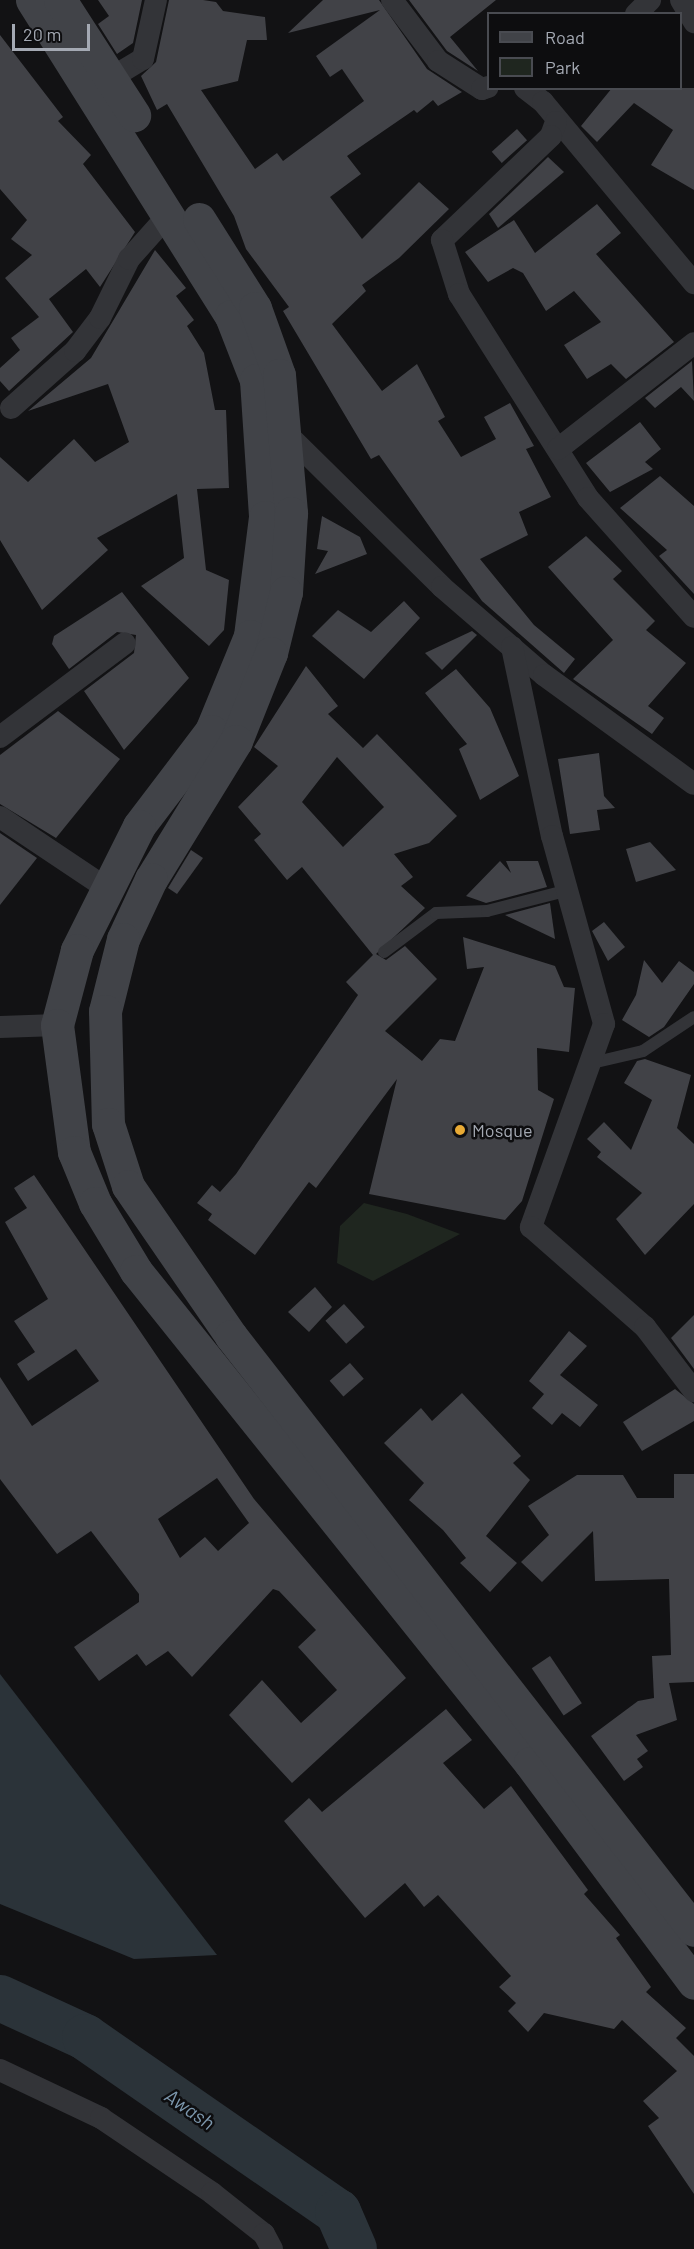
<!DOCTYPE html>
<style>
body{margin:0}
#map{position:relative;width:694px;height:2249px;overflow:hidden;background:#121214;font-family:Barlow,sans-serif}
div>[style]{position:absolute}
.green>*{inset:0;background:#1f261f}
.water>*{inset:0;background:#2b3339}
.river>*{height:46px;margin:-23px;padding:0 23px;transform-origin:23px;border-radius:23px;background:#2b3339}
.building>*{inset:0;background:#414247;transform-origin:0 0}
.service>*{height:12px;margin:-6px;padding:0 6px;transform-origin:6px;border-radius:6px;background:#333438}
.minor>*{height:22px;margin:-11px;padding:0 11px;transform-origin:11px;border-radius:11px;background:#333438}
.secondary>*{height:33px;margin:-16.5px;padding:0 16.5px;transform-origin:16.5px;border-radius:16.5px;background:#414348}
.dots>*{width:16px;height:16px;translate:-50% -50%;box-sizing:border-box;border:3px solid #0d0d0f;border-radius:50%}
span{translate:-50% -50%;white-space:nowrap;text-align:center;line-height:1.15;-webkit-text-stroke:5px #0d0d0f;paint-order:stroke}
.poi-label{font-size:18px;color:#a4a9b3}
.left{translate:0 -50%;text-align:left}
.water-label{font-size:20px;color:#7c97ad;font-style:italic}
.legend{position:absolute;left:487px;top:12px;width:195px;height:78px;box-sizing:border-box;background:#0d0d0f;border:2px solid #494b51;margin:0;padding:8px 10px;list-style:none;font-size:18px;color:#a4a9b3}
.legend li{display:flex;align-items:center;gap:12px;height:30px}
.legend b{width:30px;border:2px solid #494b51}
.scale{position:absolute;left:12px;top:24px;width:78px;height:27px;box-sizing:border-box;border:3px solid #a4a9b3;border-top:0;padding-left:8px;font-size:18px;line-height:21px;white-space:nowrap;color:#a4a9b3;-webkit-text-stroke:4px #0d0d0f;paint-order:stroke}
</style>
<div id="map">
<div class="green">
<div style="clip-path:polygon(364px 1203px,407px 1214px,460px 1234px,373px 1281px,337px 1263px,340px 1226px)"></div>
</div>
<div class="water">
<div style="clip-path:polygon(0 1674px,217px 1955px,134px 1959px,0 1904px)"></div>
</div>
<div class="river">
<div style="left:0;top:1998px;width:94px;rotate:24.6deg"></div>
<div style="left:85px;top:2037px;width:308px;rotate:34.7deg"></div>
<div style="left:338px;top:2212px;width:40px;rotate:66.6deg"></div>
</div>
<div class="building">
<div style="clip-path:polygon(98px 0,142px 0,133px 43px,117px 54px,98px 24px,109px 16px)"></div>
<div style="clip-path:polygon(169px 0,203px 0,216px 2px,223px 11px,265px 17px,267px 40px,247px 40px,238px 81px,201px 90px,255px 169px,277px 153px,283px 161px,364px 101px,342px 69px,330px 77px,316px 56px,380px 10px,288px 33px,323px 0,379px 0,427px 69px,462px 92px,438px 106px,433px 100px,417px 113px,414px 110px,347px 156px,361px 174px,330px 197px,362px 239px,419px 182px,449px 209px,399px 258px,362px 285px,366px 291px,332px 324px,382px 391px,417px 364px,445px 417px,438px 421px,461px 457px,496px 439px,484px 417px,510px 403px,534px 446px,526px 449px,551px 497px,519px 512px,528px 535px,480px 559px,534px 625px,575px 659px,564px 673px,482px 601px,379px 455px,371px 459px,283px 311px,289px 307px,246px 249px,234px 216px,167px 104px,157px 110px,141px 76px,156px 62px)"></div>
<div style="clip-path:polygon(409px 0,496px 0,450px 37px,478px 71px,447px 51px)"></div>
<div style="clip-path:polygon(0 35px,63px 117px,58px 121px,91px 155px,83px 164px,135px 232px,100px 287px,86px 269px,49px 299px,73px 332px,9px 391px,0 381px,0 368px,20px 350px,11px 338px,39px 317px,5px 278px,32px 255px,11px 239px,27px 220px,0 189px)"></div>
<div style="clip-path:polygon(612px 88px,694px 88px,694px 190px,651px 165px,673px 130px,634px 103px,597px 142px,581px 126px)"></div>
<div style="left:517px;top:129px;width:15px;height:34px;rotate:48deg"></div>
<div style="clip-path:polygon(548px 157px,564px 172px,498px 228px,489px 214px)"></div>
<div style="clip-path:polygon(597px 204px,621px 233px,596px 254px,674px 342px,626px 379px,611px 364px,587px 379px,564px 345px,601px 322px,574px 291px,546px 311px,523px 273px,513px 268px,488px 282px,465px 252px,514px 220px,535px 253px)"></div>
<div style="clip-path:polygon(155px 250px,186px 288px,176px 296px,194px 320px,187px 326px,204px 353px,215px 410px,226px 410px,229px 488px,197px 489px,206px 570px,229px 580px,224px 630px,209px 646px,141px 586px,184px 558px,177px 494px,97px 538px,108px 550px,42px 610px,0 540px,0 457px,28px 482px,74px 439px,95px 462px,129px 442px,108px 384px,28px 411px,91px 358px)"></div>
<div style="clip-path:polygon(692px 361px,694px 401px,681px 387px,655px 408px,645px 398px)"></div>
<div style="clip-path:polygon(640px 422px,661px 449px,645px 462px,653px 469px,610px 492px,586px 463px)"></div>
<div style="clip-path:polygon(660px 476px,694px 506px,694px 594px,659px 556px,667px 550px,620px 508px)"></div>
<div style="clip-path:polygon(322px 516px,360px 537px,367px 554px,315px 574px,328px 551px,317px 549px)"></div>
<div style="clip-path:polygon(586px 536px,622px 571px,613px 579px,655px 621px,646px 630px,686px 663px,648px 706px,664px 718px,652px 734px,573px 679px,613px 640px,548px 567px)"></div>
<div style="clip-path:polygon(122px 592px,189px 678px,124px 750px,84px 691px,134px 653px,136px 635px,117px 632px,69px 669px,52px 644px,54px 636px)"></div>
<div style="clip-path:polygon(404px 601px,420px 618px,364px 679px,312px 636px,338px 610px,371px 632px)"></div>
<div style="clip-path:polygon(472px 631px,477px 635px,442px 670px,425px 653px)"></div>
<div style="clip-path:polygon(evenodd,306px 666px,338px 706px,328px 714px,363px 748px,377px 734px,457px 816px,429px 843px,394px 854px,413px 877px,401px 886px,425px 908px,376px 954px,386px 960px,405px 946px,437px 979px,385px 1031px,422px 1061px,440px 1039px,455px 1041px,484px 967px,467px 969px,463px 937px,555px 966px,564px 987px,575px 988px,569px 1052px,537px 1048px,538px 1090px,554px 1099px,522px 1201px,505px 1220px,369px 1194px,397px 1079px,316px 1188px,309px 1182px,255px 1255px,208px 1220px,212px 1214px,197px 1203px,212px 1185px,220px 1192px,236px 1174px,358px 995px,346px 982px,373px 955px,302px 867px,287px 880px,254px 840px,261px 834px,238px 807px,278px 766px,254px 747px,306px 666px,337px 757px,384px 807px,343px 847px,302px 802px,337px 757px)"></div>
<div style="clip-path:polygon(456px 669px,490px 708px,519px 776px,480px 800px,459px 749px,467px 744px,425px 693px)"></div>
<div style="clip-path:polygon(58px 711px,120px 759px,56px 838px,0 804px,0 755px)"></div>
<div style="clip-path:polygon(599px 753px,604px 796px,615px 808px,597px 810px,600px 830px,570px 834px,558px 759px)"></div>
<div style="clip-path:polygon(0 833px,37px 858px,0 905px)"></div>
<div style="clip-path:polygon(650px 842px,676px 870px,636px 882px,626px 849px)"></div>
<div style="clip-path:polygon(191px 850px,203px 858px,177px 894px,168px 888px)"></div>
<div style="clip-path:polygon(500px 861px,511px 873px,506px 861px,538px 861px,547px 887px,486px 903px,466px 896px)"></div>
<div style="clip-path:polygon(550px 903px,555px 939px,505px 915px)"></div>
<div style="clip-path:polygon(604px 922px,625px 947px,608px 961px,592px 931px)"></div>
<div style="clip-path:polygon(644px 960px,662px 983px,679px 961px,694px 972px,694px 984px,664px 1027px,649px 1037px,622px 1020px,636px 995px)"></div>
<div style="clip-path:polygon(645px 1059px,691px 1075px,677px 1128px,694px 1144px,694px 1204px,645px 1255px,616px 1219px,642px 1193px,597px 1157px,601px 1152px,587px 1139px,604px 1122px,631px 1150px,652px 1100px,624px 1083px,637px 1061px)"></div>
<div style="clip-path:polygon(evenodd,34px 1175px,254px 1499px,406px 1678px,292px 1783px,229px 1715px,262px 1680px,301px 1723px,337px 1690px,298px 1647px,316px 1630px,279px 1591px,273px 1589px,192px 1677px,168px 1651px,146px 1666px,137px 1654px,99px 1681px,74px 1647px,139px 1602px,139px 1594px,91px 1531px,57px 1554px,0 1479px,0 1377px,32px 1426px,99px 1381px,76px 1349px,28px 1381px,17px 1364px,35px 1352px,14px 1321px,48px 1299px,5px 1222px,27px 1208px,14px 1188px,34px 1175px,217px 1478px,249px 1523px,218px 1551px,205px 1537px,180px 1558px,158px 1519px,217px 1478px)"></div>
<div style="clip-path:polygon(315px 1287px,332px 1307px,309px 1332px,288px 1312px)"></div>
<div style="left:344px;top:1304px;width:31px;height:25px;rotate:48deg"></div>
<div style="clip-path:polygon(694px 1315px,694px 1369px,671px 1338px)"></div>
<div style="clip-path:polygon(569px 1331px,587px 1346px,560px 1375px,598px 1405px,580px 1427px,562px 1413px,552px 1425px,532px 1408px,544px 1394px,529px 1381px)"></div>
<div style="left:350px;top:1363px;width:21px;height:27px;rotate:49deg"></div>
<div style="clip-path:polygon(675px 1389px,694px 1404px,694px 1421px,642px 1451px,623px 1422px)"></div>
<div style="clip-path:polygon(462px 1393px,521px 1456px,513px 1463px,530px 1480px,486px 1536px,517px 1563px,490px 1592px,460px 1563px,466px 1558px,443px 1530px,409px 1500px,424px 1483px,384px 1443px,421px 1408px,432px 1421px)"></div>
<div style="clip-path:polygon(674px 1474px,694px 1474px,694px 1682px,669px 1683px,677px 1720px,636px 1735px,648px 1751px,637px 1759px,643px 1767px,624px 1781px,591px 1736px,638px 1701px,654px 1698px,652px 1656px,671px 1655px,669px 1579px,595px 1581px,593px 1531px,542px 1582px,521px 1562px,549px 1535px,528px 1506px,577px 1475px,623px 1475px,637px 1498px,674px 1498px)"></div>
<div style="left:550px;top:1656px;width:57px;height:22px;rotate:56deg"></div>
<div style="clip-path:polygon(446px 1709px,472px 1740px,443px 1763px,484px 1809px,511px 1786px,588px 1890px,584px 1894px,620px 1935px,616px 1938px,651px 1987px,646px 1992px,686px 2028px,676px 2038px,694px 2056px,694px 2194px,648px 2126px,659px 2118px,643px 2101px,677px 2071px,622px 2020px,614px 2029px,544px 2013px,528px 2032px,508px 2011px,516px 2003px,499px 1987px,511px 1976px,438px 1895px,424px 1907px,405px 1883px,365px 1918px,284px 1821px,309px 1798px,322px 1812px)"></div>
</div>
<div class="service">
<div style="left:384px;top:952px;width:65px;rotate:-36.9deg"></div>
<div style="left:436px;top:913px;width:51px;rotate:-2.2deg"></div>
<div style="left:487px;top:911px;width:85px;rotate:-14.4deg"></div>
<div style="left:592px;top:1063px;width:52px;rotate:-13.2deg"></div>
<div style="left:643px;top:1051px;width:61px;rotate:-33.7deg"></div>
</div>
<div class="minor">
<div style="left:392px;top:0;width:76px;rotate:53deg"></div>
<div style="left:438px;top:61px;width:52px;rotate:32.5deg"></div>
<div style="left:482px;top:89px;width:6px;rotate:-18deg"></div>
<div style="left:681px;top:0;width:26px;rotate:59deg"></div>
<div style="left:636px;top:14px;width:20px;rotate:-45deg"></div>
<div style="left:111px;top:78px;width:37px;rotate:-31deg"></div>
<div style="left:143px;top:59px;width:60px;rotate:-77.6deg"></div>
<div style="left:525px;top:88px;width:23px;rotate:38deg"></div>
<div style="left:543px;top:102px;width:236px;rotate:50.2deg"></div>
<div style="left:556px;top:122px;width:15px;rotate:110deg"></div>
<div style="left:551px;top:136px;width:151px;rotate:136.3deg"></div>
<div style="left:442px;top:240px;width:57px;rotate:72.5deg"></div>
<div style="left:459px;top:294px;width:241px;rotate:57.7deg"></div>
<div style="left:588px;top:498px;width:159px;rotate:48.3deg"></div>
<div style="left:11px;top:408px;width:86px;rotate:-41.7deg"></div>
<div style="left:75px;top:351px;width:41px;rotate:-52.9deg"></div>
<div style="left:100px;top:318px;width:66px;rotate:-63.8deg"></div>
<div style="left:129px;top:259px;width:62px;rotate:-48.3deg"></div>
<div style="left:288px;top:435px;width:216px;rotate:44.6deg"></div>
<div style="left:442px;top:587px;width:135px;rotate:40.8deg"></div>
<div style="left:544px;top:675px;width:185px;rotate:36deg"></div>
<div style="left:558px;top:449px;width:172px;rotate:-37.9deg"></div>
<div style="left:512px;top:647px;width:193px;rotate:78.1deg"></div>
<div style="left:552px;top:836px;width:195px;rotate:74.5deg"></div>
<div style="left:604px;top:1024px;width:216px;rotate:109.8deg"></div>
<div style="left:531px;top:1227px;width:152px;rotate:41.3deg"></div>
<div style="left:645px;top:1327px;width:81px;rotate:52.6deg"></div>
<div style="left:0;top:737px;width:156px;rotate:-36.9deg"></div>
<div style="left:0;top:817px;width:128px;rotate:33.8deg"></div>
<div style="left:0;top:1027px;width:57px;rotate:-2deg"></div>
<div style="left:0;top:2070px;width:112px;rotate:25.4deg"></div>
<div style="left:101px;top:2118px;width:134px;rotate:34deg"></div>
<div style="left:212px;top:2193px;width:66px;rotate:38.3deg"></div>
<div style="left:264px;top:2234px;width:17px;rotate:62deg"></div>
</div>
<div class="secondary">
<div style="left:32px;top:0;width:373px;rotate:57.8deg"></div>
<div style="left:231px;top:316px;width:69px;rotate:68.7deg"></div>
<div style="left:256px;top:380px;width:137px;rotate:86.2deg"></div>
<div style="left:265px;top:517px;width:120px;rotate:97.2deg"></div>
<div style="left:250px;top:636px;width:103px;rotate:112.3deg"></div>
<div style="left:211px;top:731px;width:119px;rotate:127.2deg"></div>
<div style="left:139px;top:826px;width:139px;rotate:116.6deg"></div>
<div style="left:77px;top:950px;width:78px;rotate:104.9deg"></div>
<div style="left:57px;top:1025px;width:128px;rotate:82.4deg"></div>
<div style="left:74px;top:1152px;width:55px;rotate:67.6deg"></div>
<div style="left:95px;top:1203px;width:79px;rotate:58.9deg"></div>
<div style="left:136px;top:1271px;width:630px;rotate:51.31deg"></div>
<div style="left:530px;top:1763px;width:274px;rotate:53.3deg"></div>
<div style="left:60px;top:0;width:137px;rotate:57.2deg"></div>
<div style="left:199px;top:219px;width:105px;rotate:57.8deg"></div>
<div style="left:255px;top:308px;width:71px;rotate:70.3deg"></div>
<div style="left:279px;top:375px;width:139px;rotate:85deg"></div>
<div style="left:291px;top:513px;width:79px;rotate:93.6deg"></div>
<div style="left:286px;top:592px;width:63px;rotate:103.8deg"></div>
<div style="left:271px;top:653px;width:95px;rotate:111.7deg"></div>
<div style="left:236px;top:741px;width:162px;rotate:121.6deg"></div>
<div style="left:151px;top:879px;width:66px;rotate:115deg"></div>
<div style="left:123px;top:939px;width:74px;rotate:104deg"></div>
<div style="left:105px;top:1011px;width:113px;rotate:88.5deg"></div>
<div style="left:108px;top:1124px;width:65px;rotate:72.1deg"></div>
<div style="left:128px;top:1186px;width:182px;rotate:55.5deg"></div>
<div style="left:231px;top:1336px;width:753px;rotate:52.06deg"></div>
</div>
<div class="dots">
<div style="left:460px;top:1130px;background:#e8aa35"></div>
</div>
<div class="poi-label">
<span class="left" style="left:472px;top:1130px">Mosque</span>
</div>
<div class="water-label">
<span style="left:190px;top:2109px;rotate:35deg">Awash</span>
</div>
<ul class="legend">
<li><b style="height:8px;background:#414348"></b>Road</li>
<li><b style="height:16px;background:#1f261f"></b>Park</li>
</ul>
<div class="scale">20 m</div>
</div>
